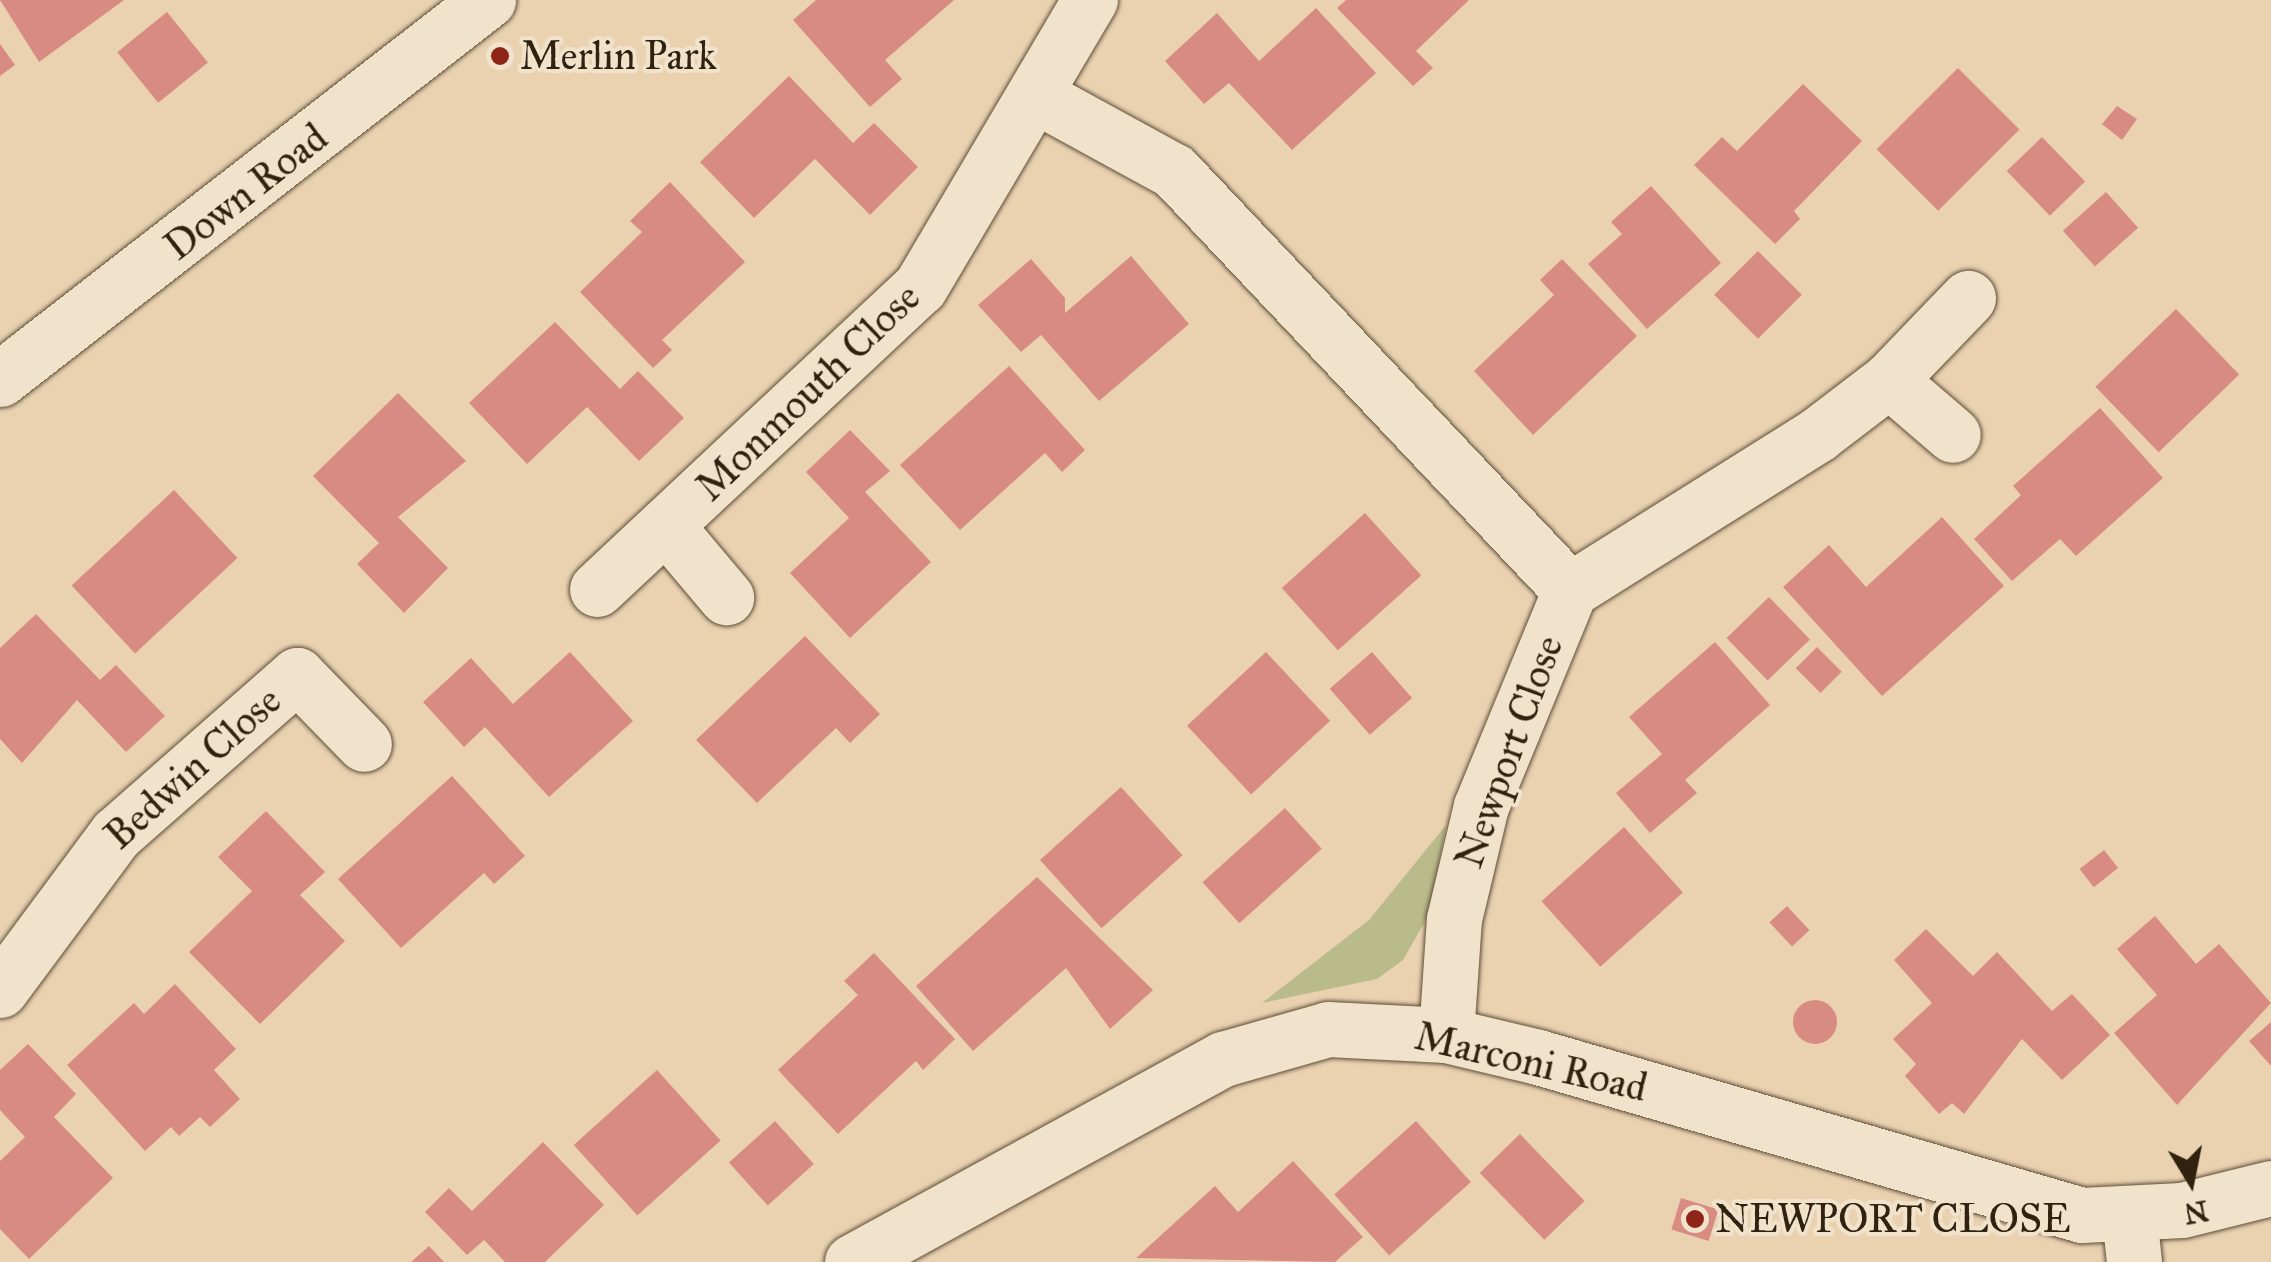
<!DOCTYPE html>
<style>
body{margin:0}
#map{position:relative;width:2271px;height:1262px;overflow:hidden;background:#ead2b1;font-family:"IM FELL Great Primer",serif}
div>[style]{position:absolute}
.green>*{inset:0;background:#b9bb8a}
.building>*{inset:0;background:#d88b83;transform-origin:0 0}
.round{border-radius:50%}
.roads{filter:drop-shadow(0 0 2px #5e4e38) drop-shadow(0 0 2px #5e4e38)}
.minor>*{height:55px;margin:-27.5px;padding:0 27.5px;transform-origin:27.5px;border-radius:27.5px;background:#f1e2cc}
.dots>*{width:28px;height:28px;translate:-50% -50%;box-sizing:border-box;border:5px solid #f1e2cc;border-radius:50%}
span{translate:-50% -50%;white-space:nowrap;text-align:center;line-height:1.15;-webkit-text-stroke:8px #f1e2cc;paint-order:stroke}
.poi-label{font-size:40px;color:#30220f}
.left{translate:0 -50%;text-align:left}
.street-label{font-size:40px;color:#30220f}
.north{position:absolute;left:2141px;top:1132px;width:100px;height:100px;-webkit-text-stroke:8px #f1e2cc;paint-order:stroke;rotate:170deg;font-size:28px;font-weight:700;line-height:40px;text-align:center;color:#30220f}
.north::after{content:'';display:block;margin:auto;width:35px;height:45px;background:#30220f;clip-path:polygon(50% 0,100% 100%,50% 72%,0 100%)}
</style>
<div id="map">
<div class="green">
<div style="clip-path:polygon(1446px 825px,1428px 916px,1403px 960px,1377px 979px,1262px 1003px,1369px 920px)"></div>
</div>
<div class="building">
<div style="clip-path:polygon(0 0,124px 0,39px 62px)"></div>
<div style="clip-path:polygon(816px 0,954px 0,885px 60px,902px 79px,870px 107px,793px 20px)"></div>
<div style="clip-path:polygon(1346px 0,1469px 0,1416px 51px,1433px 68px,1413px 86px,1337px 8px)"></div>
<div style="clip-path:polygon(1316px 8px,1376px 73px,1292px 150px,1229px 83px,1204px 104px,1165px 61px,1217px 13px,1259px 61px)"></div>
<div style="left:167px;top:12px;width:65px;height:64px;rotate:51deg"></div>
<div style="clip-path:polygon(0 44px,15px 65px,0 76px)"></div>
<div style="left:1958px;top:68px;width:87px;height:115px;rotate:45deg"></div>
<div style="clip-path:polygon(789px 76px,853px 143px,874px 123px,918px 167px,870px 215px,815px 159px,754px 218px,700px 162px)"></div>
<div style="clip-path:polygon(1803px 84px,1862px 141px,1794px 211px,1800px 219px,1775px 244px,1694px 165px,1722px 137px,1737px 151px)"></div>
<div style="clip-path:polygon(2117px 106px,2137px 119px,2122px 140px,2102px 124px)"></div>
<div style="left:2042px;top:137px;width:62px;height:49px;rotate:46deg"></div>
<div style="clip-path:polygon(670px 182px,745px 262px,662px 340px,672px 350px,653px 368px,580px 292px,642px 232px,630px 221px)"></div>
<div style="clip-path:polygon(1651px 186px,1721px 263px,1647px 329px,1588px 264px,1622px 234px,1611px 222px)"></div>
<div style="left:2106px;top:192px;width:48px;height:58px;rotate:48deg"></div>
<div style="left:1758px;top:251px;width:62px;height:62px;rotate:45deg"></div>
<div style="clip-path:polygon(1131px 256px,1189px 324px,1099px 401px,1041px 335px,1021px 352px,978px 305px,1031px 259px,1065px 298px,1065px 313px)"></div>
<div style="clip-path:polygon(1562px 259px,1637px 336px,1533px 435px,1474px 371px,1554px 295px,1540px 280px)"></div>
<div style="left:2176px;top:309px;width:91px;height:112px;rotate:46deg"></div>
<div style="clip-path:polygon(555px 322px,620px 389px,638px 371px,684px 418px,639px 461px,587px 407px,527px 464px,469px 403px)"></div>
<div style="clip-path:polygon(1009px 366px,1085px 450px,1062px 472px,1045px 453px,960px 530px,900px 465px)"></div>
<div style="clip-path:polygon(398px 393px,466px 461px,398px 517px,448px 568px,404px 613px,357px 564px,379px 543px,313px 476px)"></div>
<div style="clip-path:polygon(2100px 408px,2163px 478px,2076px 556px,2060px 539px,2012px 581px,1974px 539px,2021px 495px,2013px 486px)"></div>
<div style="clip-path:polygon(850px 430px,890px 471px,865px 492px,931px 562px,850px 638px,790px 573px,849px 518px,806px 472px)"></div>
<div style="left:174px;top:490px;width:93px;height:140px;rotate:47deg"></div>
<div style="left:1365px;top:513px;width:84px;height:112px;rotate:48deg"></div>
<div style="clip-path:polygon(1942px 517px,2004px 586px,1882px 696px,1783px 587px,1829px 545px,1866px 587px)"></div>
<div style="left:1769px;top:597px;width:59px;height:59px;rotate:46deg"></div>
<div style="clip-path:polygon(36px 614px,100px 680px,116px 665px,165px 716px,126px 752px,77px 700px,22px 763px,0 739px,0 648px)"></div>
<div style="clip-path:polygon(805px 636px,880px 714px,850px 743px,836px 728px,757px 803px,696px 740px)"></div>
<div style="clip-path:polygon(1715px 642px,1770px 705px,1685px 780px,1697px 793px,1650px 833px,1616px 793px,1662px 754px,1629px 717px)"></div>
<div style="left:1817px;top:647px;width:35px;height:30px;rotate:45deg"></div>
<div style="clip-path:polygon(570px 652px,633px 721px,549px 797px,485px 727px,464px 747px,423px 702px,471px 658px,513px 704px)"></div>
<div style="left:1266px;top:652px;width:94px;height:108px;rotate:47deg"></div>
<div style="left:1372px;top:652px;width:61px;height:56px;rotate:49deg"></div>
<div style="clip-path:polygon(452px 776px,525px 856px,494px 884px,484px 873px,401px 948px,338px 879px)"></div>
<div style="left:1121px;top:787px;width:92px;height:109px;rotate:48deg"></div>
<div style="left:1285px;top:808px;width:55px;height:111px;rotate:48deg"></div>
<div style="clip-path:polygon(266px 811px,325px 872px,300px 895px,345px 941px,260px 1024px,189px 952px,252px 891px,218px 857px)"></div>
<div style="left:1624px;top:827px;width:88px;height:111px;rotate:48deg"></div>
<div style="left:2104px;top:850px;width:23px;height:31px;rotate:52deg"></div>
<div style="clip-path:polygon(1037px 877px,1153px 990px,1110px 1029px,1066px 968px,973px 1051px,916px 986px)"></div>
<div style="left:1787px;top:906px;width:33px;height:24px;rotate:47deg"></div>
<div style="clip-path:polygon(2155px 916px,2196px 964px,2219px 944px,2271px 1003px,2177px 1105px,2114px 1033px,2157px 995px,2117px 949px)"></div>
<div style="clip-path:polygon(1926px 929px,1973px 976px,1997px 952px,2052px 1011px,2072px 994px,2110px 1035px,2062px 1080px,2022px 1039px,1964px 1114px,1952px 1103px,1939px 1114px,1905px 1076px,1916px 1064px,1893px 1039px,1932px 1003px,1894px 960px)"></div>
<div style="clip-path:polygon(874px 953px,955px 1039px,923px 1070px,916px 1061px,838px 1134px,778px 1070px,858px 995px,844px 981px)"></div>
<div style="clip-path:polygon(175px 984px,236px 1049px,214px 1070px,240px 1099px,210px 1127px,200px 1117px,179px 1136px,171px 1127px,145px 1151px,67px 1065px,134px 1003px,144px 1014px)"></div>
<div class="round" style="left:1793px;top:1000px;width:44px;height:44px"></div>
<div style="clip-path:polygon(2271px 1022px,2271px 1066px,2249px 1041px)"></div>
<div style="clip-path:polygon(28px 1044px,76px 1094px,54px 1117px,113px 1178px,29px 1259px,0 1229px,0 1161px,25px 1137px,0 1110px,0 1070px)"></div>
<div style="left:657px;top:1070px;width:95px;height:112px;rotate:48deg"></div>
<div style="left:775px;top:1121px;width:58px;height:62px;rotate:48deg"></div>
<div style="left:1416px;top:1121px;width:82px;height:110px;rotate:48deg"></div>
<div style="left:1520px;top:1134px;width:93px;height:56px;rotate:46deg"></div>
<div style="clip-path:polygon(543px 1142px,604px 1205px,545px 1262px,505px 1262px,484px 1240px,467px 1255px,425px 1212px,449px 1188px,472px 1211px)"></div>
<div style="clip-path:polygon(1293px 1161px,1363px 1237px,1335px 1262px,1136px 1258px,1215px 1186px,1238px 1212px)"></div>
<div style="left:1681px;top:1198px;width:39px;height:33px;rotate:17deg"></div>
<div style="clip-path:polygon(429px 1246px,444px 1262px,411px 1262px)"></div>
</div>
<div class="roads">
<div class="minor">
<div style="left:1035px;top:95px;width:158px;rotate:28.7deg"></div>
<div style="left:1174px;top:171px;width:577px;rotate:46.62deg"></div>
<div style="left:0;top:379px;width:618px;rotate:-37.83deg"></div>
<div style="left:1889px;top:380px;width:84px;rotate:40.7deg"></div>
<div style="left:667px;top:527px;width:92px;rotate:49.9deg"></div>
<div style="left:597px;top:589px;width:442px;rotate:-43.1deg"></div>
<div style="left:920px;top:287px;width:334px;rotate:-59.4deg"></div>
<div style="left:0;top:990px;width:194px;rotate:-53.4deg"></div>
<div style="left:116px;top:834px;width:241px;rotate:-41.3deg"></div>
<div style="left:297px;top:675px;width:96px;rotate:45.8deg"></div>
<div style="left:1446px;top:1035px;width:116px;rotate:-86.1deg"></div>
<div style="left:1454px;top:919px;width:116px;rotate:-76.6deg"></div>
<div style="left:1481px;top:806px;width:234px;rotate:-67.6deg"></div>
<div style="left:1570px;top:590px;width:292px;rotate:-32.1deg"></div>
<div style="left:1817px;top:435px;width:91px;rotate:-37.4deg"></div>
<div style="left:1889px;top:380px;width:114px;rotate:-46.1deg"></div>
<div style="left:2129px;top:1215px;width:47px;rotate:83.9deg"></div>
<div style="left:852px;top:1262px;width:423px;rotate:-28.7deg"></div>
<div style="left:1223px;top:1059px;width:109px;rotate:-15.9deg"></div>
<div style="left:1328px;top:1029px;width:118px;rotate:2.9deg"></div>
<div style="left:1446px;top:1035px;width:95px;rotate:13.4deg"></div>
<div style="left:1538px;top:1057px;width:566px;rotate:16.2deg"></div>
<div style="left:2082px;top:1215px;width:100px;rotate:-2.9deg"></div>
<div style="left:2182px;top:1210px;width:92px;rotate:-13.9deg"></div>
</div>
</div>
<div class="dots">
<div style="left:500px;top:56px;background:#8f2418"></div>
<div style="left:1695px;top:1219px;background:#8f2418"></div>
</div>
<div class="poi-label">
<span class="left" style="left:520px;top:56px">Merlin Park</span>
<span class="left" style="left:1715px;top:1219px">NEWPORT CLOSE</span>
</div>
<div class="street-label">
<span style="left:246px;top:192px;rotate:-38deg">Down Road</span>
<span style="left:808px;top:392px;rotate:-44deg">Monmouth Close</span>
<span style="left:1509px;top:752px;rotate:-70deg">Newport Close</span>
<span style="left:193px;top:768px;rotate:-42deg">Bedwin Close</span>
<span style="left:1531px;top:1062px;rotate:13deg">Marconi Road</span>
</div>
<div class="north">N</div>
</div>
